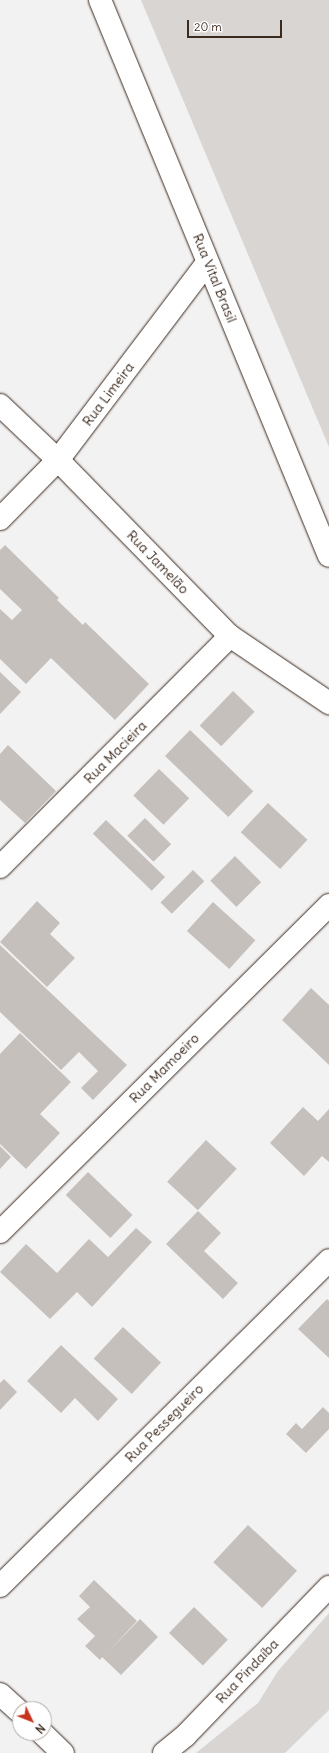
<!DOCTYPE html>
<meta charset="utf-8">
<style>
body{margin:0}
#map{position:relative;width:329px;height:1753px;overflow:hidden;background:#f3f2f2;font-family:Delius,sans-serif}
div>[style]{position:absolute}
.green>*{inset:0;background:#d8d5d2}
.building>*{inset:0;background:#c6c0bd;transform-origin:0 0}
.roads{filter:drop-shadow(0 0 1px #3b2a1e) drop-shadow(0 0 1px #3b2a1e)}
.street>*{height:22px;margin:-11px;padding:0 11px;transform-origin:11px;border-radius:11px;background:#fff}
.secondary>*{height:22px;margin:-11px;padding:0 11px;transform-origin:11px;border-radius:11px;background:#fff}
span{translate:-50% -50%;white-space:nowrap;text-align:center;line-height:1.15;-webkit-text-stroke:3px #fff;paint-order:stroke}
.street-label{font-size:14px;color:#3b2a1e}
.north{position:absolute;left:12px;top:1701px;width:40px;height:40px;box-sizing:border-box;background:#fff;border:1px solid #b1aaa5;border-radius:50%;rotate:133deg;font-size:11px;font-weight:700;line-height:16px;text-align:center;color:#3b2a1e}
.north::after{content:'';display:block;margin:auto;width:14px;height:18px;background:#c8321e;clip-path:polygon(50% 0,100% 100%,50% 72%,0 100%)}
.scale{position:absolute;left:187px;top:20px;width:95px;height:18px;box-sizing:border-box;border:2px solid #3b2a1e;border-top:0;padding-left:5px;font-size:12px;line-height:14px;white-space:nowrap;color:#3b2a1e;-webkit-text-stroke:3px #fff;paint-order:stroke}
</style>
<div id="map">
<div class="green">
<div style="clip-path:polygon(141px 0,329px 0,329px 447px)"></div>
<div style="clip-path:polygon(329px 1613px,329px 1710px,285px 1753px,196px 1753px,258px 1703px,278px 1671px)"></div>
</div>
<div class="building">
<div style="clip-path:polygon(5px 545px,59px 598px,57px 600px,83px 625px,85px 622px,149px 684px,115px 720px,51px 658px,26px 684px,0 659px,0 609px,12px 620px,22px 610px,0 589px,0 550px)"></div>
<div style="clip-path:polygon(0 672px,21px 692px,0 714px)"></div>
<div style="left:233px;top:691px;width:30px;height:48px;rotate:44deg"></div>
<div style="left:190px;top:730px;width:88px;height:36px;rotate:44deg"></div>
<div style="clip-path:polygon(8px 745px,56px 791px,25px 823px,0 800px,0 754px)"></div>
<div style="left:159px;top:769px;width:42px;height:37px;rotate:44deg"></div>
<div style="left:268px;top:803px;width:54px;height:40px;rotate:43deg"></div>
<div style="left:145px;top:818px;width:37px;height:25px;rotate:45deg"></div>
<div style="left:106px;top:820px;width:82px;height:19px;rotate:44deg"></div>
<div style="left:235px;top:856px;width:37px;height:35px;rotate:45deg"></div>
<div style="left:193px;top:870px;width:16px;height:46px;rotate:45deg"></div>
<div style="clip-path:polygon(37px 901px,60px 923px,50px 934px,75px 958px,47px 987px,0 942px)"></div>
<div style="left:213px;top:902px;width:57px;height:39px;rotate:42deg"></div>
<div style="clip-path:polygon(0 945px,127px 1065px,93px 1100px,81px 1088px,98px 1071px,79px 1052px,61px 1070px,0 1012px)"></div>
<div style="clip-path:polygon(311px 988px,329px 1005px,329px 1065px,282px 1020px)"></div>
<div style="clip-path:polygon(20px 1033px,71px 1082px,40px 1114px,60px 1133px,26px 1169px,0 1144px,0 1054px)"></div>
<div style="clip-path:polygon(303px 1107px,318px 1121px,329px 1109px,329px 1162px,322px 1156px,304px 1176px,270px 1143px)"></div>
<div style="left:206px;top:1140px;width:42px;height:57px;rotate:43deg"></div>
<div style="clip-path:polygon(0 1146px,11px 1157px,0 1169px)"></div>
<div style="left:88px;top:1172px;width:62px;height:32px;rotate:44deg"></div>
<div style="clip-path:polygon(198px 1211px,221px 1233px,204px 1251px,238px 1283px,223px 1299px,166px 1244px)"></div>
<div style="clip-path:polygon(136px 1228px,152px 1242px,92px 1307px,77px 1292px,50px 1319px,0 1272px,26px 1244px,57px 1273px,89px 1239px,108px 1257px)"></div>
<div style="clip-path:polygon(327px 1299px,329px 1301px,329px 1358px,298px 1329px)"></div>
<div style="left:123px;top:1327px;width:52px;height:43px;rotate:43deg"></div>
<div style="clip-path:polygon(61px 1345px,118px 1399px,98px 1421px,75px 1398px,61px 1413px,27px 1381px)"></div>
<div style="clip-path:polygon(4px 1379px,17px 1392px,0 1410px,0 1383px)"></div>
<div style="clip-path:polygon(323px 1407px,329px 1413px,329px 1429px,306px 1453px,286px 1434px,296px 1423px,302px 1429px)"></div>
<div style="left:248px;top:1525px;width:67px;height:51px;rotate:43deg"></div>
<div style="clip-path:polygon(94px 1580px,137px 1621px,107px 1653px,140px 1619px,158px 1637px,121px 1675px,102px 1657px,100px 1660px,85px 1646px,95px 1636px,77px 1619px,90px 1607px,79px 1596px)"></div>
<div style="left:194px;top:1607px;width:47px;height:36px;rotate:44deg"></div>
</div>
<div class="roads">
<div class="street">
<div style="left:0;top:405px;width:80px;rotate:43.5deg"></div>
<div style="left:58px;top:460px;width:246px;rotate:45.7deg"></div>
<div style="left:230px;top:636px;width:120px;rotate:34.1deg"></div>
<div style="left:0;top:519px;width:83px;rotate:-45.5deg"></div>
<div style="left:58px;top:460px;width:248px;rotate:-52.9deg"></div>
<div style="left:0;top:867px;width:326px;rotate:-45.1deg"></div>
<div style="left:0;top:1232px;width:464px;rotate:-44.8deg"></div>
<div style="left:0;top:1586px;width:463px;rotate:-44.7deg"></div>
<div style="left:0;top:1694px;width:27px;rotate:42deg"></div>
<div style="left:42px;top:1733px;width:29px;rotate:44deg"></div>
<div style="left:164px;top:1753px;width:28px;rotate:-39deg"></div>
<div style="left:186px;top:1735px;width:206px;rotate:-46deg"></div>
</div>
<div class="secondary">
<div style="left:100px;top:0;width:601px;rotate:67.61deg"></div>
</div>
</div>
<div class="street-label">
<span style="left:215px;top:278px;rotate:68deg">Rua Vital Brasil</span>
<span style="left:108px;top:394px;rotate:-53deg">Rua Limeira</span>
<span style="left:158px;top:562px;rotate:46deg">Rua Jamelão</span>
<span style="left:115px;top:752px;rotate:-45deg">Rua Macieira</span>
<span style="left:164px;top:1068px;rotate:-45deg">Rua Mamoeiro</span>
<span style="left:164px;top:1423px;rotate:-45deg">Rua Pessegueiro</span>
<span style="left:247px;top:1671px;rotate:-46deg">Rua Pindaíba</span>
</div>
<div class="north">N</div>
<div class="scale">20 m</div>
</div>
